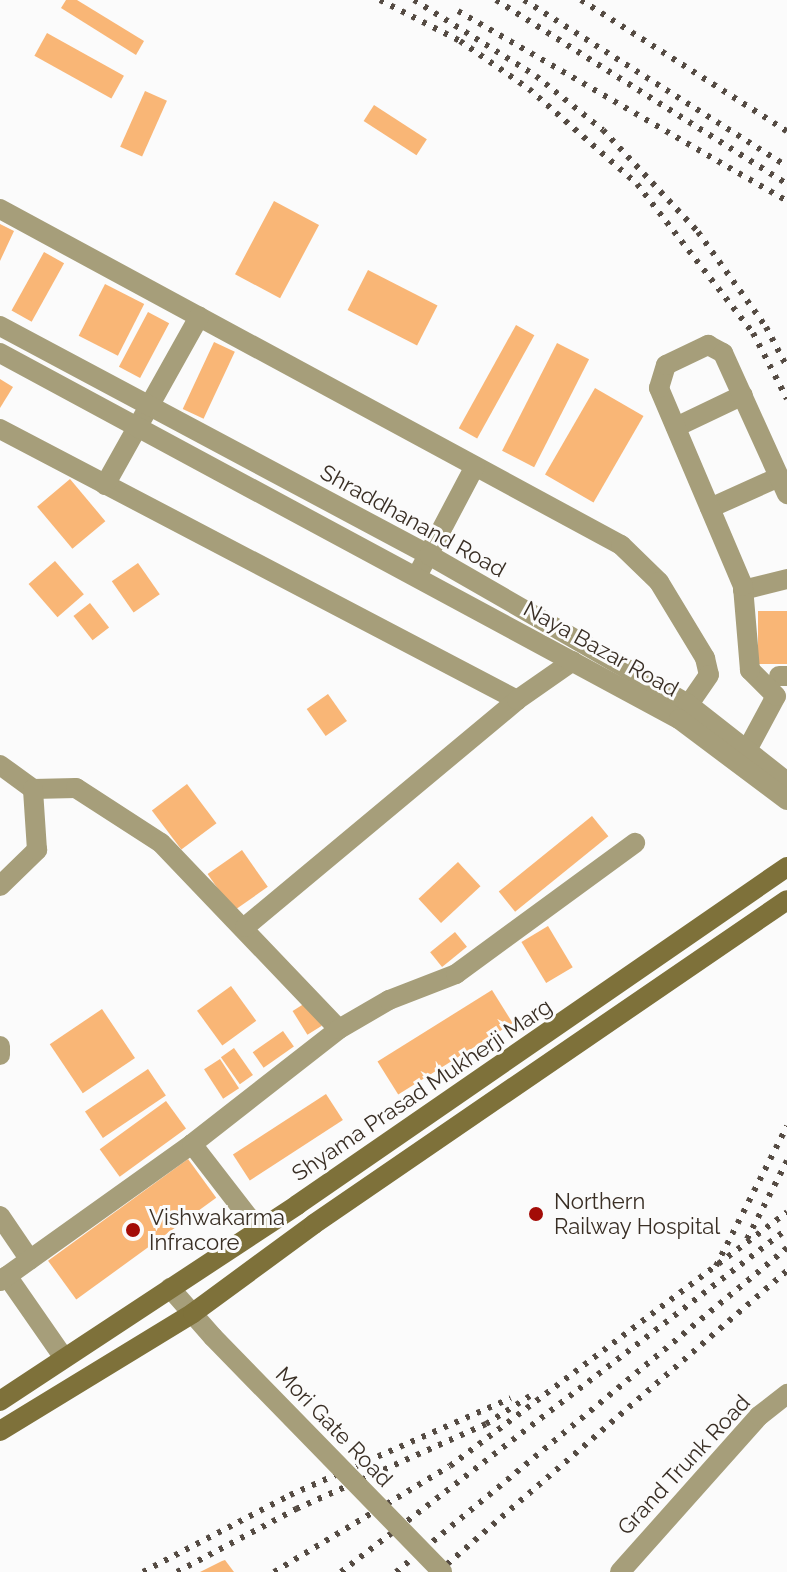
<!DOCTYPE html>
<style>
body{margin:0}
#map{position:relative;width:787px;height:1572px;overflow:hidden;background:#fbfbfb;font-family:Raleway,sans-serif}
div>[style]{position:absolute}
.building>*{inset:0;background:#f9b676;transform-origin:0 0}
.minor>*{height:20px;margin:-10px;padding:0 10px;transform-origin:10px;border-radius:10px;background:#a69e7a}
.tertiary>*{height:20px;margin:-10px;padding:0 10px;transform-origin:10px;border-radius:10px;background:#a69e7a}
.secondary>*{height:20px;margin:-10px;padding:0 10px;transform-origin:10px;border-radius:10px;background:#7e713a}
.rail>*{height:6px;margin-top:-3px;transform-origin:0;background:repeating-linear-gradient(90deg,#554b43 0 4px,transparent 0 12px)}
.tertiary-bridge>*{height:20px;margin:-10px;padding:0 10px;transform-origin:10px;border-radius:10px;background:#a69e7a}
.dots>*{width:22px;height:22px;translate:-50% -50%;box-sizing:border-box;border:4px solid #fbfbfb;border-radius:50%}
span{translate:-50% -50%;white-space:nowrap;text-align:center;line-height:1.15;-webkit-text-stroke:6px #fbfbfb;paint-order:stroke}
.street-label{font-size:22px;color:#392e24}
.poi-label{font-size:22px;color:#392e24}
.left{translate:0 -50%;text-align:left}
</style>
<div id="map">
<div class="building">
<div style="clip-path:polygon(66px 0,77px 0,144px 41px,136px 55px,61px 8px)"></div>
<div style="left:47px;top:33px;width:88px;height:26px;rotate:29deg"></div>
<div style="left:145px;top:91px;width:24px;height:61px;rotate:24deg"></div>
<div style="left:374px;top:105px;width:63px;height:19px;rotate:33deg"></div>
<div style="left:274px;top:201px;width:51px;height:83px;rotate:28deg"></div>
<div style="clip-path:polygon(0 224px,14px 231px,0 261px)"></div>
<div style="left:44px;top:252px;width:23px;height:67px;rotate:29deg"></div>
<div style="left:368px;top:270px;width:78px;height:45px;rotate:27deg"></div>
<div style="left:105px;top:284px;width:44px;height:58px;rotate:27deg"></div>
<div style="left:148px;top:312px;width:24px;height:62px;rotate:28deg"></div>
<div style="left:516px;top:325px;width:21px;height:118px;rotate:29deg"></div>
<div style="left:214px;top:342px;width:23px;height:74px;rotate:25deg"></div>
<div style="left:557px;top:343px;width:36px;height:121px;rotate:27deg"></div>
<div style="clip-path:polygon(0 379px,13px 387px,0 408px)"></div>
<div style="left:595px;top:388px;width:56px;height:100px;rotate:30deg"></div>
<div style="left:70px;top:479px;width:55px;height:43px;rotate:50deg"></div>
<div style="left:55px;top:561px;width:44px;height:35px;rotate:49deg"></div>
<div style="left:138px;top:563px;width:38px;height:32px;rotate:55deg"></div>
<div style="left:90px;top:603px;width:31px;height:21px;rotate:52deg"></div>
<div style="left:787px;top:611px;width:53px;height:29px;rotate:90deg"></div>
<div style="left:328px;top:694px;width:33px;height:26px;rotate:55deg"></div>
<div style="left:187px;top:784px;width:49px;height:44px;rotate:53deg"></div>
<div style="left:592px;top:816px;width:26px;height:120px;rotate:51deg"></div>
<div style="left:242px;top:850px;width:45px;height:42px;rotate:55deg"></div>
<div style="left:458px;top:862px;width:33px;height:54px;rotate:47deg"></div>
<div style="left:548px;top:926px;width:48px;height:31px;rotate:59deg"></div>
<div style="left:455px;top:932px;width:19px;height:32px;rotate:51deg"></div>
<div style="left:231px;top:986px;width:43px;height:42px;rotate:54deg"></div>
<div style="left:492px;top:990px;width:39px;height:135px;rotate:58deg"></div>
<div style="left:307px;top:1002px;width:28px;height:17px;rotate:58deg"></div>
<div style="left:102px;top:1009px;width:59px;height:63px;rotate:56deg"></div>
<div style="left:283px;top:1031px;width:19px;height:37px;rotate:55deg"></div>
<div style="left:234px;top:1048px;width:33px;height:16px;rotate:55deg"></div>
<div style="left:220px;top:1059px;width:35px;height:19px;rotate:57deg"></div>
<div style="left:148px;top:1069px;width:32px;height:76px;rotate:56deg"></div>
<div style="left:326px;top:1094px;width:31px;height:111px;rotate:57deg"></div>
<div style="left:166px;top:1101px;width:34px;height:82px;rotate:54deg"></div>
<div style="left:188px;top:1159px;width:48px;height:173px;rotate:54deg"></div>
<div style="clip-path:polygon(225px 1560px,234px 1572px,200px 1572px,222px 1561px)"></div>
</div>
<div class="minor">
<div style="left:0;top:209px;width:706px;rotate:28.42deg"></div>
<div style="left:621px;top:545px;width:53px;rotate:44.2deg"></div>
<div style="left:659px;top:582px;width:89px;rotate:58.8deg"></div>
<div style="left:705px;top:658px;width:17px;rotate:77deg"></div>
<div style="left:709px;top:675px;width:51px;rotate:124.6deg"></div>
<div style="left:676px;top:427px;width:74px;rotate:-25.5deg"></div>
<div style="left:0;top:429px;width:584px;rotate:27.66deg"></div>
<div style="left:105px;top:485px;width:193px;rotate:-60.8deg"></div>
<div style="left:710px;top:508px;width:76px;rotate:-24.2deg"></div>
<div style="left:417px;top:576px;width:124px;rotate:-62.2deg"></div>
<div style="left:743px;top:590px;width:45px;rotate:-14deg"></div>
<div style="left:779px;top:676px;width:8px"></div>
<div style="left:747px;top:750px;width:61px;rotate:-61.8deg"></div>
<div style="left:776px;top:696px;width:37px;rotate:-135deg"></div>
<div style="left:750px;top:670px;width:84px;rotate:-94.8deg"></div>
<div style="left:743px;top:586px;width:215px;rotate:-113deg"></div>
<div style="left:659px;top:388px;width:24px;rotate:-73deg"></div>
<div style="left:666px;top:365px;width:47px;rotate:-25.5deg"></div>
<div style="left:708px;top:345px;width:17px;rotate:28deg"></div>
<div style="left:723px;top:353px;width:155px;rotate:65.6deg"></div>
<div style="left:0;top:765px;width:41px;rotate:36deg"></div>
<div style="left:33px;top:789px;width:43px;rotate:-1.3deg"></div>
<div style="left:76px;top:788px;width:101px;rotate:32.9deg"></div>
<div style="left:161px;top:843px;width:257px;rotate:46.3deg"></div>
<div style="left:0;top:886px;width:52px;rotate:-44.2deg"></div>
<div style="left:37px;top:850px;width:61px;rotate:-93.8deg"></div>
<div style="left:245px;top:927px;width:354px;rotate:-39.8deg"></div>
<div style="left:517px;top:700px;width:68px;rotate:-34.9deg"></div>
<div style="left:0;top:1046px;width:9px;rotate:90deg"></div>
<div style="left:192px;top:1144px;width:106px;rotate:52.3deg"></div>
<div style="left:0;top:1216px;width:53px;rotate:55.7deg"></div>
<div style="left:7px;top:1276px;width:100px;rotate:55.2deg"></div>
<div style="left:0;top:1281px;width:236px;rotate:-35.5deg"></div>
<div style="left:192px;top:1144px;width:187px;rotate:-38deg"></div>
<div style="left:339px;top:1029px;width:58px;rotate:-30.1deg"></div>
<div style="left:389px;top:1000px;width:72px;rotate:-21.2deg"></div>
<div style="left:456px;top:974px;width:222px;rotate:-36.2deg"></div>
</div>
<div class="tertiary">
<div style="left:0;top:326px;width:486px;rotate:28.1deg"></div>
<div style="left:429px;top:555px;width:299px;rotate:29.9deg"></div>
<div style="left:688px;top:704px;width:126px;rotate:38.2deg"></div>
<div style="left:0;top:353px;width:771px;rotate:28.33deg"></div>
<div style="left:679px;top:719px;width:135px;rotate:36.9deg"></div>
<div style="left:170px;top:1288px;width:65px;rotate:48.7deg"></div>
<div style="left:620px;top:1572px;width:209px;rotate:-48.3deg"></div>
<div style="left:759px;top:1416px;width:36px;rotate:-38deg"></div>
</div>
<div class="secondary">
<div style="left:0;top:1401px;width:356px;rotate:-33.4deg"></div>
<div style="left:297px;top:1205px;width:595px;rotate:-34.6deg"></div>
<div style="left:0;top:1431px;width:226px;rotate:-31.4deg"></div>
<div style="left:193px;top:1313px;width:150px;rotate:-36.3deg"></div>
<div style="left:314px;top:1224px;width:573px;rotate:-34.41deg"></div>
</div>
<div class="rail">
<div style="left:380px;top:0;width:90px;rotate:27.1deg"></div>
<div style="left:460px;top:41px;width:84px;rotate:34.8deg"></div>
<div style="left:529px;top:89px;width:144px;rotate:41.3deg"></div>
<div style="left:637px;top:184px;width:189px;rotate:52.1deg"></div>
<div style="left:753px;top:333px;width:74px;rotate:62.7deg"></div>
<div style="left:414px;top:0;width:144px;rotate:31.9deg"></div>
<div style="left:536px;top:76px;width:86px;rotate:38.9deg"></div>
<div style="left:603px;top:130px;width:139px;rotate:47deg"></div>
<div style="left:698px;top:232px;width:117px;rotate:54.4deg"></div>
<div style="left:766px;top:327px;width:45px;rotate:62.3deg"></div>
<div style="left:496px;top:0;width:344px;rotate:32.3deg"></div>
<div style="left:524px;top:0;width:311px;rotate:32.3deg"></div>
<div style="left:581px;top:0;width:244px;rotate:32.5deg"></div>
<div style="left:458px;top:11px;width:380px;rotate:30deg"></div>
<div style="left:747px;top:1239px;width:88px;rotate:-62.9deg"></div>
<div style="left:716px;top:1266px;width:157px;rotate:-63.1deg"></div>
<div style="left:143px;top:1572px;width:166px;rotate:-27.6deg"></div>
<div style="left:290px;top:1495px;width:241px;rotate:-23.7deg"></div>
<div style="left:177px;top:1572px;width:135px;rotate:-27.9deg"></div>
<div style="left:296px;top:1509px;width:208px;rotate:-24.1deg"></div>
<div style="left:486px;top:1424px;width:52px;rotate:-32.5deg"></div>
<div style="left:274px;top:1572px;width:205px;rotate:-31.1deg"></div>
<div style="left:450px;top:1466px;width:422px;rotate:-37deg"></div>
<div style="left:341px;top:1572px;width:563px;rotate:-37.56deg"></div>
<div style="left:396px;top:1572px;width:508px;rotate:-39.65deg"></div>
<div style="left:438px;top:1572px;width:461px;rotate:-40.8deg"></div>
</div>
<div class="tertiary-bridge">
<div style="left:213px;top:1337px;width:328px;rotate:45.7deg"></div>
</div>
<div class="dots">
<div style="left:536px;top:1214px;background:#a30c07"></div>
<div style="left:133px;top:1230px;background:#a30c07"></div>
</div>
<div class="street-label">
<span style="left:413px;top:521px;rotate:29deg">Shraddhanand Road</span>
<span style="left:601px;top:649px;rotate:29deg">Naya Bazar Road</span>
<span style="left:422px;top:1090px;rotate:-34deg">Shyama Prasad Mukherji Marg</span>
<span style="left:334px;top:1427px;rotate:46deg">Mori Gate Road</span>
<span style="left:684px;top:1465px;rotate:-47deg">Grand Trunk Road</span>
</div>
<div class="poi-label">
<span class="left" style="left:554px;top:1214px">Northern<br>Railway Hospital</span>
<span class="left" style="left:149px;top:1230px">Vishwakarma<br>Infracore</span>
</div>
</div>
